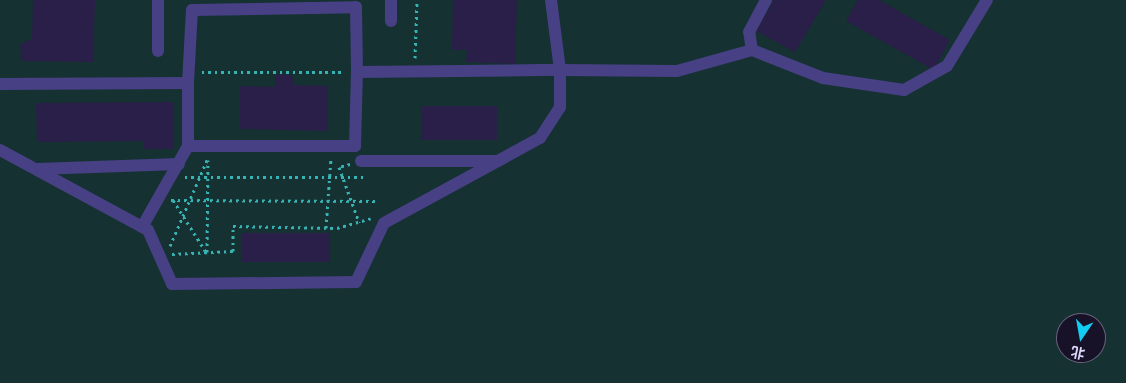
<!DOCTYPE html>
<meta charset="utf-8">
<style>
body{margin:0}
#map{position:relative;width:1126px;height:383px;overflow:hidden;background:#171228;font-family:"Fira Sans","Noto Sans SC",sans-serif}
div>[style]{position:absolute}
.green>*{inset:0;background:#153132}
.building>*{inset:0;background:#2a1f48;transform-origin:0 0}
.path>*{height:3px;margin-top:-1.5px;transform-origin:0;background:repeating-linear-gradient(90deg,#38b3b4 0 2.5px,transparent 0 6.5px)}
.street>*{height:12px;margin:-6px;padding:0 6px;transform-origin:6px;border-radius:6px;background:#474084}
span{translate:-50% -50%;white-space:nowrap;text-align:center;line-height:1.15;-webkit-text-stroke:4.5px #171228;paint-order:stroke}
.north{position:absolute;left:1056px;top:313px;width:50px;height:50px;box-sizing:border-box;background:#171228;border:1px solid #68627d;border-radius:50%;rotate:192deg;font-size:14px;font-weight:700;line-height:20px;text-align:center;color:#e1dbfd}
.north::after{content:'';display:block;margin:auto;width:18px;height:22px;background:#13ccf1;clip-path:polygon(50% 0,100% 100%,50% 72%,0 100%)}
</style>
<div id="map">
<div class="green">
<div style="clip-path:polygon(evenodd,0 0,1126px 0,1126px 383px,0 383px,0 0,1066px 323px,1096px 323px,1096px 353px,1066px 353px,1066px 323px)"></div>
</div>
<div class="building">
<div style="clip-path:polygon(33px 0,95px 0,93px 62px,22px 61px,20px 44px,32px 39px)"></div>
<div style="clip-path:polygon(453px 0,517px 0,515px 64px,466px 62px,467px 50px,452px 50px)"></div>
<div style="clip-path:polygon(774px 0,826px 0,795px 52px,756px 31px)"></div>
<div style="clip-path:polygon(858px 0,879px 0,950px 40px,934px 70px,846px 21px)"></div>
<div style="clip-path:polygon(275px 74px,292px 75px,294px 85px,328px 86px,327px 131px,240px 129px,240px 86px,275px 87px)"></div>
<div style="clip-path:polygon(173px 102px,174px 149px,144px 149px,144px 141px,37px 142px,36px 103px)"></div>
<div style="left:421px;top:106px;width:76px;height:34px"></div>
<div style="left:330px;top:233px;width:29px;height:89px;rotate:90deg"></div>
</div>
<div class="path">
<div style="left:415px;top:58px;width:58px;rotate:-88deg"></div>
<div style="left:202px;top:72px;width:141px"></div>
<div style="left:350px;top:164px;width:11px;rotate:165deg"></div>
<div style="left:339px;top:167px;width:59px;rotate:70deg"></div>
<div style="left:185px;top:177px;width:182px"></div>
<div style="left:171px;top:200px;width:205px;rotate:0.3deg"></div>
<div style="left:173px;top:200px;width:62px;rotate:57.6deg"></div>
<div style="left:326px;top:228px;width:69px;rotate:-85.9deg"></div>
<div style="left:170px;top:246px;width:94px;rotate:-66.7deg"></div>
<div style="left:207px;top:252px;width:92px;rotate:-89.4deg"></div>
<div style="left:172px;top:254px;width:61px;rotate:-2.8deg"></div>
<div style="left:233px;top:251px;width:25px;rotate:-90deg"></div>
<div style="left:233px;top:226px;width:104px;rotate:1.1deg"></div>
<div style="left:337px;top:228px;width:35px;rotate:-16deg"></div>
</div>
<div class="street">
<div style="left:391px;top:21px;width:21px;rotate:-90deg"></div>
<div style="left:752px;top:50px;width:76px;rotate:21.5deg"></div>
<div style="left:823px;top:78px;width:82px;rotate:8.4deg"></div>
<div style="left:904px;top:90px;width:49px;rotate:-29.2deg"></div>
<div style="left:947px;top:66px;width:77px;rotate:-58.8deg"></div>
<div style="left:158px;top:51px;width:51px;rotate:-90deg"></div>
<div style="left:188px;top:83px;width:63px;rotate:90deg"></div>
<div style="left:188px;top:146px;width:167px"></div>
<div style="left:355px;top:146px;width:74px;rotate:-88.5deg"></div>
<div style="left:0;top:84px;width:188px;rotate:-0.3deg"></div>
<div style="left:188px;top:83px;width:73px;rotate:-86.9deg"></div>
<div style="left:192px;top:10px;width:164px;rotate:-1deg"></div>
<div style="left:356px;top:7px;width:65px;rotate:89.1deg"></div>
<div style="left:357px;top:72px;width:203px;rotate:-0.6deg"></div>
<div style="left:560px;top:70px;width:71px;rotate:-97.3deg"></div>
<div style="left:0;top:150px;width:168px;rotate:28.4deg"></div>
<div style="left:148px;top:230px;width:59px;rotate:66deg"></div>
<div style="left:172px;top:284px;width:184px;rotate:-0.6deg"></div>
<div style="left:356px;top:282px;width:65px;rotate:-64.6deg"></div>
<div style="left:384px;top:223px;width:178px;rotate:-28.6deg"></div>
<div style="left:540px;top:138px;width:37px;rotate:-57deg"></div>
<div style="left:560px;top:107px;width:37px;rotate:-90deg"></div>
<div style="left:560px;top:70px;width:117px;rotate:0.5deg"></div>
<div style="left:677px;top:71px;width:78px;rotate:-15.6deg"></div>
<div style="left:752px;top:50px;width:18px;rotate:-99deg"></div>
<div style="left:749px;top:32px;width:36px;rotate:-62deg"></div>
<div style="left:361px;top:161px;width:137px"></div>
<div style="left:37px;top:169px;width:142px;rotate:-2deg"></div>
<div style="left:142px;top:227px;width:93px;rotate:-60.4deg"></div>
</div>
<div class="north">北</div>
</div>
